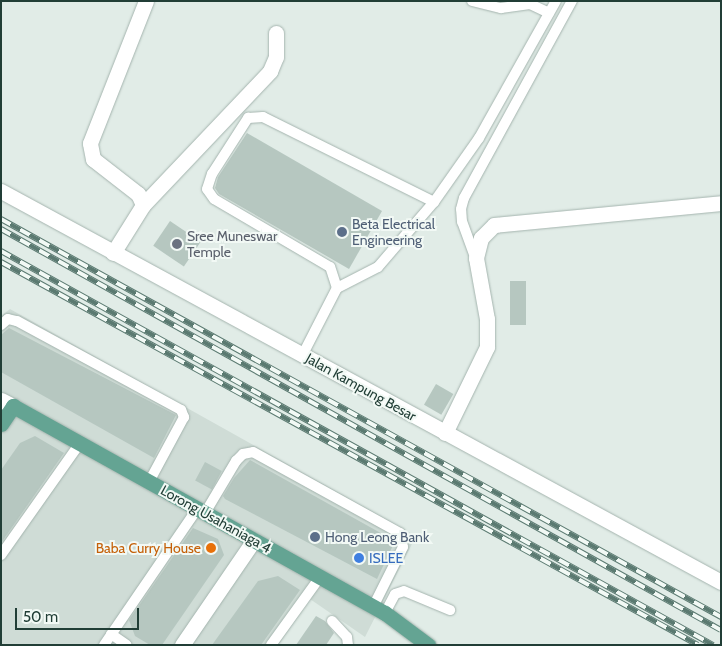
<!DOCTYPE html>
<style>
body{margin:0}
#map{position:relative;width:722px;height:646px;overflow:hidden;background:#e1ece7;font-family:Cabin,sans-serif}
div>[style]{position:absolute}
.built>*{inset:0;background:#cfdcd6}
.building>*{inset:0;background:#b6c7c0;transform-origin:0 0}
.roads{filter:drop-shadow(0 0 1px #a4b4ae) drop-shadow(0 0 1px #a4b4ae)}
.lane>*{height:10px;margin:-5px;padding:0 5px;transform-origin:5px;border-radius:5px;background:#fff}
.street>*{height:15px;margin:-7.5px;padding:0 7.5px;transform-origin:7.5px;border-radius:7.5px;background:#fff}
.secondary>*{height:15px;margin:-7.5px;padding:0 7.5px;transform-origin:7.5px;border-radius:7.5px;background:#fff}
.primary>*{height:15px;margin:-7.5px;padding:0 7.5px;transform-origin:7.5px;border-radius:7.5px;background:#64a493}
.rail>*{height:5.5px;margin-top:-2.75px;transform-origin:0;background:repeating-linear-gradient(90deg,#f2f9f5 0 11px,#5b7a71 0 22px);box-sizing:border-box;border-block:1px solid #5b7a71}
.dots>*{width:14px;height:14px;translate:-50% -50%;box-sizing:border-box;border:2px solid #f2f9f5;border-radius:50%}
span{translate:-50% -50%;white-space:nowrap;text-align:center;line-height:1.15;-webkit-text-stroke:4px #f2f9f5;paint-order:stroke}
.service-label{font-size:14px;color:#4e5e75}
.left{translate:0 -50%;text-align:left}
.worship-label{font-size:14px;color:#5b616d}
.street-label{font-size:14px;color:#213e36}
.food-label{font-size:14px;color:#c56008}
.right{translate:-100% -50%;text-align:right}
.shop-label{font-size:14px;color:#366cbe}
.frame{position:absolute;inset:0;border:2px solid #213e36;pointer-events:none}
.scale{position:absolute;left:15px;top:608px;width:124px;height:22px;box-sizing:border-box;border:2px solid #213e36;border-top:0;padding-left:6px;font-size:15px;line-height:18px;white-space:nowrap;color:#213e36;-webkit-text-stroke:4px #f2f9f5;paint-order:stroke}
</style>
<div id="map">
<div class="built">
<div style="clip-path:polygon(10px 309px,416px 536px,365px 637px,310px 599px,278px 645px,1px 645px,1px 316px)"></div>
</div>
<div class="building">
<div style="clip-path:polygon(247px 133px,382px 211px,349px 269px,219px 194px,215px 188px,218px 177px)"></div>
<div style="left:170px;top:221px;width:37px;height:30px;rotate:34deg"></div>
<div style="left:510px;top:281px;width:16px;height:44px"></div>
<div style="clip-path:polygon(9px 328px,176px 415px,154px 458px,1px 372px,1px 335px)"></div>
<div style="left:436px;top:384px;width:20px;height:24px;rotate:30deg"></div>
<div style="clip-path:polygon(35px 436px,64px 453px,1px 543px,1px 470px,20px 443px)"></div>
<div style="clip-path:polygon(250px 460px,395px 541px,377px 579px,225px 499px,223px 496px,234px 478px)"></div>
<div style="left:205px;top:462px;width:19px;height:21px;rotate:28deg"></div>
<div style="clip-path:polygon(193px 528px,218px 539px,224px 555px,162px 645px,150px 645px,135px 636px,129px 620px)"></div>
<div style="clip-path:polygon(278px 576px,300px 590px,261px 645px,212px 645px,258px 581px)"></div>
<div style="clip-path:polygon(316px 616px,325px 621px,334px 633px,326px 645px,296px 645px)"></div>
</div>
<div class="roads">
<div class="lane">
<div style="left:472px;top:1px;width:30px;rotate:14deg"></div>
<div style="left:501px;top:8px;width:29px;rotate:-8deg"></div>
<div style="left:530px;top:4px;width:21px;rotate:25deg"></div>
<div style="left:475px;top:257px;width:37px;rotate:-110deg"></div>
<div style="left:462px;top:222px;width:13px;rotate:-94deg"></div>
<div style="left:461px;top:209px;width:11px;rotate:-75deg"></div>
<div style="left:464px;top:198px;width:225px;rotate:-61.3deg"></div>
<div style="left:337px;top:288px;width:22px;rotate:-108deg"></div>
<div style="left:330px;top:267px;width:134px;rotate:-149.6deg"></div>
<div style="left:214px;top:199px;width:12px;rotate:-125deg"></div>
<div style="left:207px;top:189px;width:16px;rotate:-72deg"></div>
<div style="left:212px;top:174px;width:67px;rotate:-57.3deg"></div>
<div style="left:248px;top:118px;width:15px;rotate:-4deg"></div>
<div style="left:263px;top:117px;width:191px;rotate:26.4deg"></div>
<div style="left:1px;top:325px;width:9px;rotate:-41deg"></div>
<div style="left:8px;top:319px;width:9px;rotate:13deg"></div>
<div style="left:17px;top:321px;width:187px;rotate:28.5deg"></div>
<div style="left:181px;top:410px;width:8px;rotate:67deg"></div>
<div style="left:184px;top:417px;width:74px;rotate:118.3deg"></div>
<div style="left:302px;top:356px;width:76px;rotate:-62.8deg"></div>
<div style="left:337px;top:288px;width:46px;rotate:-27.1deg"></div>
<div style="left:378px;top:267px;width:86px;rotate:-49.3deg"></div>
<div style="left:434px;top:202px;width:78px;rotate:-54.9deg"></div>
<div style="left:479px;top:138px;width:157px;rotate:-60.7deg"></div>
<div style="left:205px;top:513px;width:61px;rotate:-59.2deg"></div>
<div style="left:236px;top:461px;width:10px;rotate:-45deg"></div>
<div style="left:243px;top:454px;width:10px;rotate:-11deg"></div>
<div style="left:253px;top:452px;width:168px;rotate:28.9deg"></div>
<div style="left:400px;top:533px;width:14px;rotate:78deg"></div>
<div style="left:403px;top:547px;width:67px;rotate:116.6deg"></div>
<div style="left:1px;top:555px;width:137px;rotate:-54.8deg"></div>
<div style="left:385px;top:613px;width:21px;rotate:-62deg"></div>
<div style="left:395px;top:594px;width:9px;rotate:-18deg"></div>
<div style="left:404px;top:591px;width:50px;rotate:22.4deg"></div>
<div style="left:332px;top:621px;width:22px;rotate:47deg"></div>
<div style="left:347px;top:637px;width:8px;rotate:83deg"></div>
<div style="left:111px;top:634px;width:19px;rotate:35deg"></div>
<div style="left:104px;top:645px;width:165px;rotate:-55.6deg"></div>
<div style="left:271px;top:645px;width:84px;rotate:-54.2deg"></div>
</div>
<div class="street">
<div style="left:143px;top:205px;width:185px;rotate:-46.5deg"></div>
<div style="left:270px;top:71px;width:15px;rotate:-67deg"></div>
<div style="left:276px;top:57px;width:24px;rotate:-90deg"></div>
<div style="left:113px;top:253px;width:57px;rotate:-58deg"></div>
<div style="left:143px;top:205px;width:12px;rotate:-114deg"></div>
<div style="left:138px;top:194px;width:57px;rotate:-142.1deg"></div>
<div style="left:93px;top:159px;width:16px;rotate:-101deg"></div>
<div style="left:90px;top:143px;width:153px;rotate:-68.5deg"></div>
<div style="left:1px;top:400px;width:13px;rotate:27deg"></div>
<div style="left:445px;top:433px;width:96px;rotate:-64deg"></div>
<div style="left:487px;top:347px;width:28px;rotate:-90deg"></div>
<div style="left:487px;top:319px;width:62px;rotate:-100.2deg"></div>
<div style="left:476px;top:258px;width:21px;rotate:-76deg"></div>
<div style="left:481px;top:238px;width:18px;rotate:-45deg"></div>
<div style="left:494px;top:225px;width:228px;rotate:-5.5deg"></div>
<div style="left:182px;top:645px;width:127px;rotate:-55.6deg"></div>
</div>
<div class="secondary">
<div style="left:1px;top:191px;width:819px;rotate:28.5deg"></div>
</div>
<div class="primary">
<div style="left:1px;top:424px;width:22px;rotate:-56deg"></div>
<div style="left:13px;top:406px;width:426px;rotate:29.1deg"></div>
<div style="left:385px;top:613px;width:54px;rotate:36.7deg"></div>
</div>
</div>
<div class="rail">
<div style="left:1px;top:219px;width:823px;rotate:28.93deg"></div>
<div style="left:1px;top:229px;width:824px;rotate:29.12deg"></div>
<div style="left:1px;top:251px;width:814px;rotate:28.96deg"></div>
<div style="left:1px;top:262px;width:795px;rotate:28.79deg"></div>
</div>
<div class="dots">
<div style="left:342px;top:232px;background:#5c6f8a"></div>
<div style="left:177px;top:244px;background:#6b7280"></div>
<div style="left:315px;top:537px;background:#5c6f8a"></div>
<div style="left:211px;top:548px;background:#e8710a"></div>
<div style="left:359px;top:558px;background:#3f7fe0"></div>
</div>
<div class="service-label">
<span class="left" style="left:352px;top:232px">Beta Electrical<br>Engineering</span>
<span class="left" style="left:325px;top:537px">Hong Leong Bank</span>
</div>
<div class="worship-label">
<span class="left" style="left:187px;top:244px">Sree Muneswar<br>Temple</span>
</div>
<div class="street-label">
<span style="left:361px;top:387px;rotate:29deg">Jalan Kampung Besar</span>
<span style="left:216px;top:519px;rotate:29deg">Lorong Usahaniaga 4</span>
</div>
<div class="food-label">
<span class="right" style="left:201px;top:548px">Baba Curry House</span>
</div>
<div class="shop-label">
<span class="left" style="left:369px;top:558px">ISLEE</span>
</div>
<div class="frame"></div>
<div class="scale">50 m</div>
</div>
